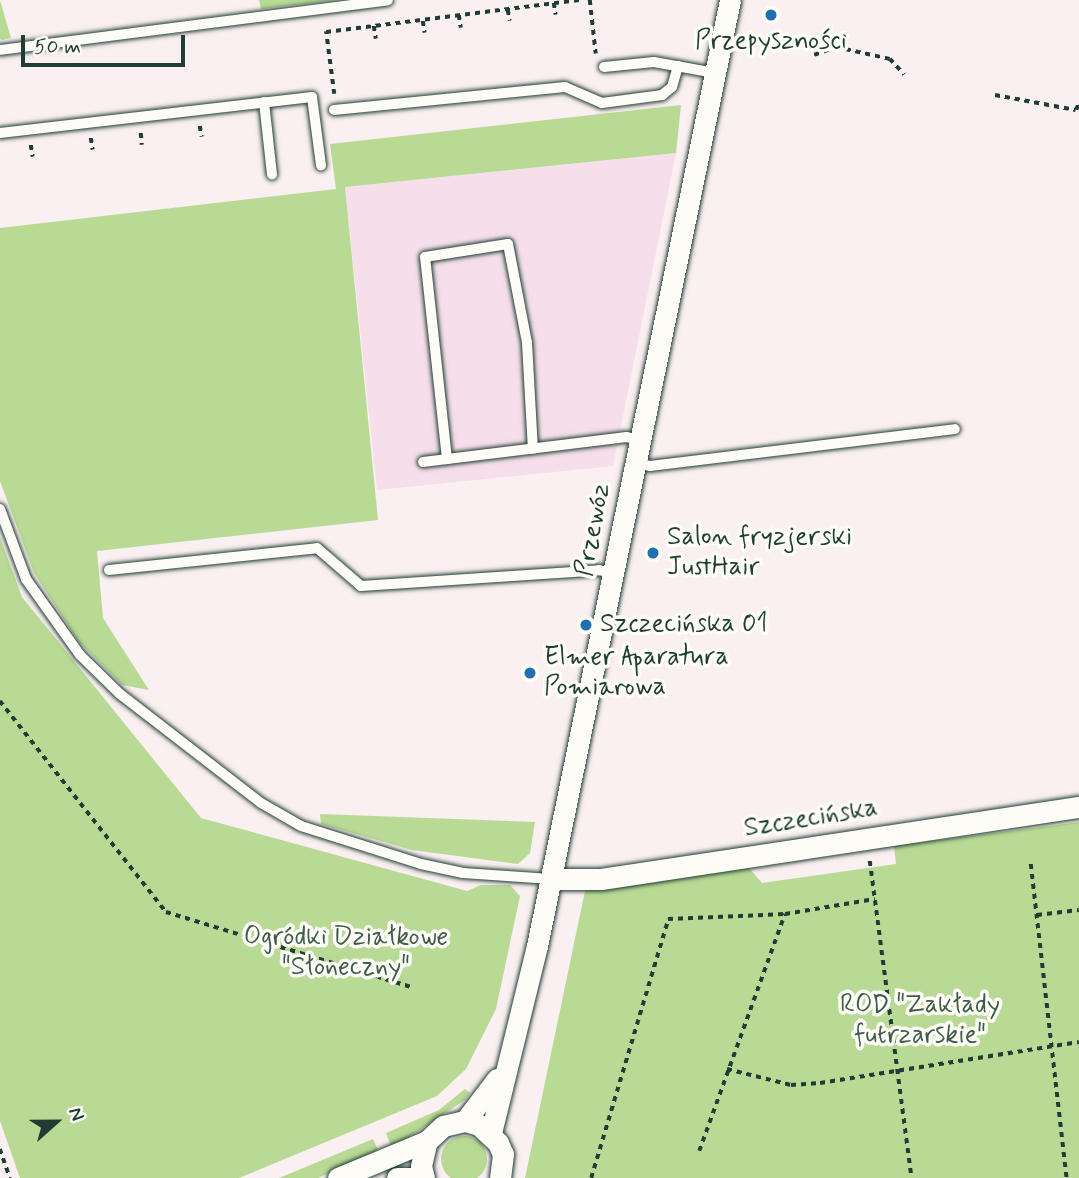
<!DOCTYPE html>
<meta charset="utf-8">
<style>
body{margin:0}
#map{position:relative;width:1079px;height:1178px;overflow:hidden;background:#faeff1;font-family:Mynerve,sans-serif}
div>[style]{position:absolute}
.built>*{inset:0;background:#f6dfea}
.green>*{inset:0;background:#b9da94}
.round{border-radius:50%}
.path>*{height:3.5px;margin-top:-1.75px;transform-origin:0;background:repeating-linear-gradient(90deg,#1f3d34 0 5px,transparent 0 10px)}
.roads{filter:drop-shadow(0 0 2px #1f3d34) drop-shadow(0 0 2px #1f3d34)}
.service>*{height:10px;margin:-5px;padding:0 5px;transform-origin:5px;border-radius:5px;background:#fdfcf7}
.minor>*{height:21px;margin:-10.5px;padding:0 10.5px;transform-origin:10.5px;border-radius:10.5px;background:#fdfcf7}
.dots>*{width:19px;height:19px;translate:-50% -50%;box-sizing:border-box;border:4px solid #fdfcf7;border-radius:50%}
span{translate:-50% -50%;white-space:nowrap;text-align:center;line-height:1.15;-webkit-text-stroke:7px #fdfcf7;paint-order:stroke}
.poi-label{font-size:26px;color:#1f3d34}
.left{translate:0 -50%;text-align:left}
.street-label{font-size:26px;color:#1f3d34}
.park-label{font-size:26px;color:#3e5c47}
.north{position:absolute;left:21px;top:1087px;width:70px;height:70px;-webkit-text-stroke:5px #fdfcf7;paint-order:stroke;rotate:69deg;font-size:19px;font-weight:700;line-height:28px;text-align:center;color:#1f3d34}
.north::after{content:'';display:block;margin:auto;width:24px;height:32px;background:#1f3d34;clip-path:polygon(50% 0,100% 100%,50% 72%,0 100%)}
.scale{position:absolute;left:21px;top:35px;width:164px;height:32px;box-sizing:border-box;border:4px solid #1f3d34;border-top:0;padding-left:9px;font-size:21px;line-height:24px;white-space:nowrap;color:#1f3d34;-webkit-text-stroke:5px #fdfcf7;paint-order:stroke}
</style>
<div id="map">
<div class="built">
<div style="clip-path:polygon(676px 153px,613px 466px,377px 490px,345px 187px)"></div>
</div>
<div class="green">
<div style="clip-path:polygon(0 0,11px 38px,2px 40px,0 39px)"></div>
<div style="clip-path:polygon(259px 0,335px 0,261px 9px)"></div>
<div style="clip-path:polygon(681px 105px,676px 153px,345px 187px,378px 520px,97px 551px,103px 618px,149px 690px,122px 685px,79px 642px,34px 573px,0 481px,0 228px,336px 189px,330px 144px)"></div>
<div style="clip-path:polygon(0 537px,22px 597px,201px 818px,467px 891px,481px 885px,510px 885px,520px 896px,496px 1009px,466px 1069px,437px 1096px,239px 1178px,20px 1178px,0 1121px)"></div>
<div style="clip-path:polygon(320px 814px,535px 822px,530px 853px,518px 864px,412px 850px,321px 824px)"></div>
<div style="clip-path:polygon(1079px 822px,1079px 1178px,525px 1178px,585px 891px,749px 868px,762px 883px,896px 864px,894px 846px)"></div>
<div style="clip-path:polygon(465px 1089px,470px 1093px,465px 1100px,392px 1148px,386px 1133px,439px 1110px)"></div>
<div class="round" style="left:441px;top:1136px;width:46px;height:46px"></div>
<div style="clip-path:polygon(373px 1139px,379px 1152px,318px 1178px,279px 1178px)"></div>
</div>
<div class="path">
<div style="left:590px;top:0;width:54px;rotate:83.7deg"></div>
<div style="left:554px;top:3px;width:12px;rotate:81deg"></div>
<div style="left:508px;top:10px;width:11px;rotate:80deg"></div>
<div style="left:459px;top:15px;width:13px;rotate:81deg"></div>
<div style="left:423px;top:21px;width:12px;rotate:81deg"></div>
<div style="left:374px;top:26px;width:13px;rotate:81deg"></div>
<div style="left:814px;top:55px;width:23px;rotate:-20deg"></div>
<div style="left:836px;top:47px;width:55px;rotate:12.5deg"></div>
<div style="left:890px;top:59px;width:21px;rotate:47deg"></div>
<div style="left:334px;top:94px;width:63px;rotate:-97.4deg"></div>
<div style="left:326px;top:32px;width:257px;rotate:-7.2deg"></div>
<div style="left:995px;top:95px;width:82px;rotate:10.5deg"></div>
<div style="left:1076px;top:110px;width:9px;rotate:-69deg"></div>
<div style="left:200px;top:126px;width:11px;rotate:80deg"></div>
<div style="left:141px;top:133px;width:12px;rotate:85deg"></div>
<div style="left:91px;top:138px;width:12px;rotate:81deg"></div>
<div style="left:31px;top:145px;width:12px;rotate:81deg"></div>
<div style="left:0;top:701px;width:268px;rotate:51.8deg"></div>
<div style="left:166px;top:912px;width:259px;rotate:17deg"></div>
<div style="left:870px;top:861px;width:320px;rotate:82.5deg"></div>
<div style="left:1031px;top:864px;width:316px;rotate:83.5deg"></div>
<div style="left:1037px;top:915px;width:42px;rotate:-6.8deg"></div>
<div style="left:727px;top:1069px;width:66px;rotate:14deg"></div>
<div style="left:791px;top:1085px;width:29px;rotate:-4deg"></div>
<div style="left:820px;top:1083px;width:262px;rotate:-9deg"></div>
<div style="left:0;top:1149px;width:31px;rotate:71deg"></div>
<div style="left:699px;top:1151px;width:252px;rotate:-70.1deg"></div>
<div style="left:785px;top:914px;width:91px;rotate:-9.5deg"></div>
<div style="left:591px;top:1178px;width:270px;rotate:-73.4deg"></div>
<div style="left:668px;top:919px;width:117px;rotate:-2.4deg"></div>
</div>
<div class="roads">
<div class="service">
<div style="left:0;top:50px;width:391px;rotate:-7.3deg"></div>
<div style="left:604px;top:67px;width:50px;rotate:-5.7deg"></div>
<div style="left:654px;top:62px;width:62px;rotate:10.2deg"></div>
<div style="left:264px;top:102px;width:73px;rotate:83.7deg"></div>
<div style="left:334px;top:110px;width:232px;rotate:-5.7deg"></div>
<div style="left:565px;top:87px;width:40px;rotate:23.4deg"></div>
<div style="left:602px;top:103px;width:61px;rotate:-7.6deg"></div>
<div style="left:662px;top:95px;width:13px;rotate:-39deg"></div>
<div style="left:672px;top:87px;width:22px;rotate:-74deg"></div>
<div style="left:0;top:133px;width:314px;rotate:-6.6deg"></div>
<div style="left:312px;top:97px;width:69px;rotate:82.5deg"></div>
<div style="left:447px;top:459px;width:203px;rotate:-96.2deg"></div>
<div style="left:425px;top:257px;width:84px;rotate:-8.9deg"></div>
<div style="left:508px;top:244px;width:101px;rotate:79.1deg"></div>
<div style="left:527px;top:343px;width:106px;rotate:86.8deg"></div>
<div style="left:423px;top:462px;width:205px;rotate:-7deg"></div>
<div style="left:626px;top:437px;width:15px;rotate:11deg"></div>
<div style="left:636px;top:463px;width:14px;rotate:12deg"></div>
<div style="left:650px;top:466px;width:307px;rotate:-6.9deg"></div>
<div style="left:0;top:509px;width:75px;rotate:69.6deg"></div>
<div style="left:26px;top:579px;width:93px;rotate:54.6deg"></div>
<div style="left:80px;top:655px;width:56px;rotate:44.3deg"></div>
<div style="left:120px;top:694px;width:178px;rotate:37.7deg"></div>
<div style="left:261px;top:803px;width:46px;rotate:29.9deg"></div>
<div style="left:301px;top:826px;width:126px;rotate:17.6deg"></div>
<div style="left:421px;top:864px;width:43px;rotate:12.1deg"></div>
<div style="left:463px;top:873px;width:88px;rotate:3.9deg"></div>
<div style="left:109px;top:570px;width:209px;rotate:-6deg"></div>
<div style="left:317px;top:548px;width:58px;rotate:40.8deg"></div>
<div style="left:361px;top:586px;width:239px;rotate:-3.8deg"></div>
<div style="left:599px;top:570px;width:16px;rotate:15deg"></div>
</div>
<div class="minor">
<div style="left:551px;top:879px;width:50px"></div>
<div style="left:601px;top:879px;width:483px;rotate:-8.6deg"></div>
<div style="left:465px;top:1121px;width:53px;rotate:-52.7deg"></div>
<div style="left:491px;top:1133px;width:193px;rotate:-76.2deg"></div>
<div style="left:537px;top:946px;width:965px;rotate:-78.47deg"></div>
<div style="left:338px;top:1178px;width:96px;rotate:-22.6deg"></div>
<div style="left:397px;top:1178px;width:23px"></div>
<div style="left:424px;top:1178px;width:12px;rotate:-104deg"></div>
<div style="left:421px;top:1166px;width:26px;rotate:-77deg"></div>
<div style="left:427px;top:1141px;width:22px;rotate:-43deg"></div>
<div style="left:443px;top:1126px;width:23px;rotate:-13deg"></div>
<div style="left:465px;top:1121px;width:15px;rotate:16deg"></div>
<div style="left:479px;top:1125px;width:26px;rotate:43deg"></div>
<div style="left:498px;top:1143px;width:12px;rotate:66deg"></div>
<div style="left:503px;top:1154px;width:24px;rotate:97deg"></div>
</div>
</div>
<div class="dots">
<div style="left:771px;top:15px;background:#1f6fb2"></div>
<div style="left:653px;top:553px;background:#1f6fb2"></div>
<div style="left:586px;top:625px;background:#1f6fb2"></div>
<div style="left:530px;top:673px;background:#1f6fb2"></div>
</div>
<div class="poi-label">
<span style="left:771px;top:42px">Przepyszności</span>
<span class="left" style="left:667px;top:553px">Salon fryzjerski<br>JustHair</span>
<span class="left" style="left:600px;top:625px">Szczecińska 01</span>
<span class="left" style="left:544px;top:673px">Elmer Aparatura<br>Pomiarowa</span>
</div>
<div class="street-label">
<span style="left:594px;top:530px;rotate:-79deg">Przewóz</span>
<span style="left:811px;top:819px;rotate:-9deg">Szczecińska</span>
</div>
<div class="park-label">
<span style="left:346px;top:953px">Ogródki Działkowe<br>"Słoneczny"</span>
<span style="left:920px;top:1021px">ROD "Zakłady<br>futrzarskie"</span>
</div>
<div class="north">N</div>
<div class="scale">50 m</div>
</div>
